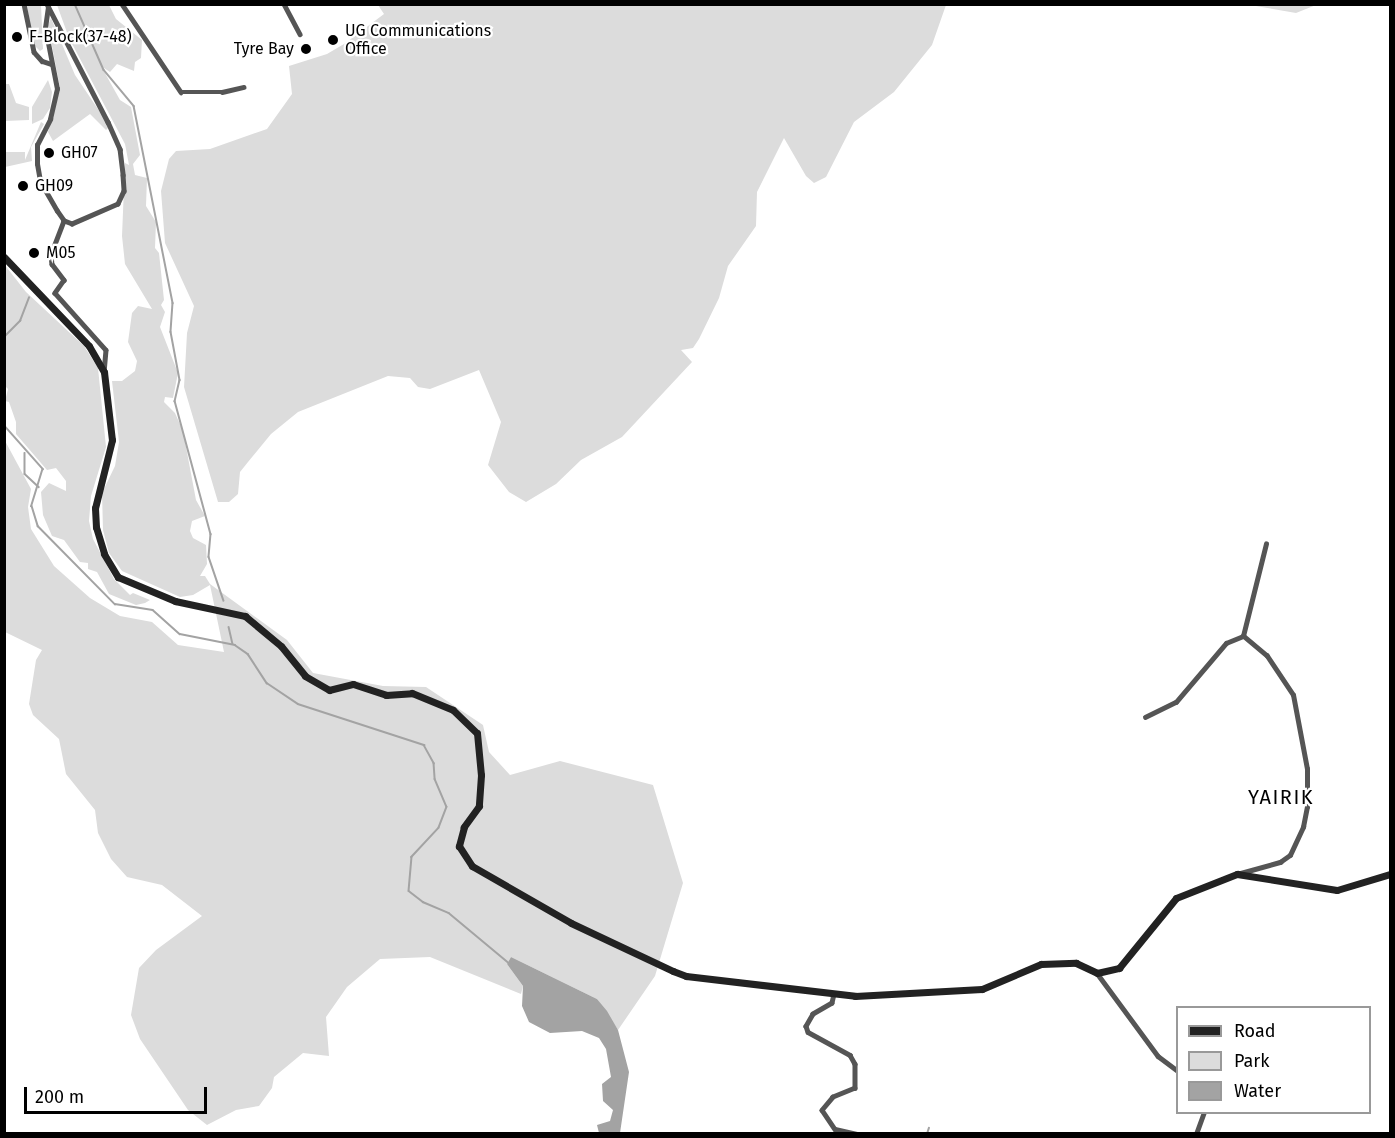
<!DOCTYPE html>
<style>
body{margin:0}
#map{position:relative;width:1395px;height:1138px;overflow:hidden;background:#fff;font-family:"Fira Sans",sans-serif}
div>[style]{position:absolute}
.green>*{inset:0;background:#dcdcdc}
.water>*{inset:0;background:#a3a3a3}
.stream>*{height:1.5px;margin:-0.75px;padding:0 0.75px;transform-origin:0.75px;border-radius:0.75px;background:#a3a3a3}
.street>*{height:4.5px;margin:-2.25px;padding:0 2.25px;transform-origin:2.25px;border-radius:2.25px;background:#555}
.secondary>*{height:7px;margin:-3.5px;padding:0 3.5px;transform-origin:3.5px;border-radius:3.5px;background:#222}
.dots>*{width:16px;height:16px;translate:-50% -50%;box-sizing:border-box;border:3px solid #fff;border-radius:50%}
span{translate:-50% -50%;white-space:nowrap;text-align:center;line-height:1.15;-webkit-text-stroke:4.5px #fff;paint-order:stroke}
.poi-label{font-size:16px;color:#000}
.left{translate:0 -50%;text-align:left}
.right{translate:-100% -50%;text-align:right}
.quarter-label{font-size:20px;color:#000;letter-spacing:1.5px}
.frame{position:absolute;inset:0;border:6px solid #000;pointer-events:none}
.legend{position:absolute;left:1176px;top:1006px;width:195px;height:108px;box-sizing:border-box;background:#fff;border:2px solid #999;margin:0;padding:8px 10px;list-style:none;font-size:18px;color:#000}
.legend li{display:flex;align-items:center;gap:12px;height:30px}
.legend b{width:30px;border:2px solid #999}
.scale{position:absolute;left:24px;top:1087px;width:183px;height:27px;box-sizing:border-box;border:3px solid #000;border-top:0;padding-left:8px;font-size:18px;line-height:21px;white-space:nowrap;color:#000;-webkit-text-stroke:4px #fff;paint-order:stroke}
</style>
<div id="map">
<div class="green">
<div style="clip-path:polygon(27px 5px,41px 5px,43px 49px,40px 51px,33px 44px)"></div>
<div style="clip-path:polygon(57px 5px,109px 5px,116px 19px,142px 40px,141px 58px,135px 62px,134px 71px,117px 64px,110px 72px,101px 66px,120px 100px,131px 107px,140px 155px,133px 164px,135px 175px,147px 178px,146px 206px,156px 222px,155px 248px,159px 253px,164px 300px,161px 305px,165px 312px,160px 327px,178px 373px,173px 398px,165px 397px,164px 402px,175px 413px,183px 431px,196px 500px,205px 516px,192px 521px,190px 531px,193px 538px,206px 545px,207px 564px,200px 576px,205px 576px,210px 584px,287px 640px,313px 673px,383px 686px,426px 687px,483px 725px,489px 752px,510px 775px,560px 761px,653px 785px,683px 883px,655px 976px,618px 1030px,597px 999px,511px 957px,507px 964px,523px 986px,521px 994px,430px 957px,380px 959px,347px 987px,326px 1017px,329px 1056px,303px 1053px,274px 1077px,272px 1088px,259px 1106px,236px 1110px,207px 1125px,188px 1110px,140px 1039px,131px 1015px,139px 968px,156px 950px,202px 916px,162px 885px,127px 877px,111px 859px,98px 833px,95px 810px,66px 774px,59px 739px,33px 715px,29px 704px,36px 660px,42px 650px,5px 632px,4px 439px,31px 489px,28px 507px,31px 529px,54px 566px,90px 598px,120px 616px,152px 622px,178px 645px,224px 652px,210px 585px,193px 595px,180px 597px,122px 571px,109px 553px,103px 530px,102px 493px,115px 466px,119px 442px,112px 381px,122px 381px,135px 371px,137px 361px,128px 342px,132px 313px,138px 306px,152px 309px,125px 264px,122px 236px,125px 163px,129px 165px,125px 144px,69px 38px)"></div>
<div style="clip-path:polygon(378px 5px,946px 5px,932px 45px,894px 92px,854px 122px,826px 177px,814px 183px,806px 176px,784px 138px,757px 192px,756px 226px,728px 266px,719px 298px,699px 339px,693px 348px,681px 350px,692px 362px,622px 437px,581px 460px,556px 484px,526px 502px,509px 492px,488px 465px,501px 422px,479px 370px,430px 389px,418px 387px,410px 378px,388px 376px,298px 412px,271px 434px,248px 462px,240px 472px,238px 494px,229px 502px,218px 502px,184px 387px,187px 333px,194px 306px,165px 243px,161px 191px,169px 159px,176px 151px,210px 149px,267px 129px,292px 94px,289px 66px,327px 54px,344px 44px,384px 14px)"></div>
<div style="clip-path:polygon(1250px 5px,1316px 4px,1316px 5px,1296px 13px)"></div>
<div style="clip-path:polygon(51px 18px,75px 75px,106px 121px,109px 127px,106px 130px,90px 114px,53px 141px,48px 132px,60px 88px,48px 25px)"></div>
<div style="clip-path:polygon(48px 80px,52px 92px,50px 108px,43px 119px,32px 124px,32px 107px)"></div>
<div style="clip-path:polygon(5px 84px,9px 84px,16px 103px,29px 107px,29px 120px,5px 121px)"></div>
<div style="clip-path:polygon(41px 122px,44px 124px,31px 147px,32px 161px,5px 167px,5px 152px,25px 152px,25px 160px)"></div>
<div style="clip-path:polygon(4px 264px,26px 292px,84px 346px,98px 368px,106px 447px,91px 496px,89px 521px,93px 539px,114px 579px,130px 595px,133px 593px,150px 600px,145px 603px,136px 605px,109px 594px,97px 572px,88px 569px,88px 563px,80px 562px,64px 540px,52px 536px,43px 515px,41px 492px,49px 483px,66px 491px,66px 481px,56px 468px,47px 470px,16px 434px,16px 422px,9px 402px,5px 401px,8px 389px,4px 385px)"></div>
</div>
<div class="water">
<div style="clip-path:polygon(511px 957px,597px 999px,607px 1011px,618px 1030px,629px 1072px,620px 1133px,599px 1133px,597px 1125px,610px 1121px,613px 1110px,603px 1101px,602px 1084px,611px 1077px,606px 1049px,599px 1038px,582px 1031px,550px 1033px,529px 1022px,522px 1006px,523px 986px,507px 964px)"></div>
</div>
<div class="stream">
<div style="left:75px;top:4px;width:72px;rotate:66.3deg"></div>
<div style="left:104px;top:70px;width:47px;rotate:50.2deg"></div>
<div style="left:134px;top:106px;width:201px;rotate:78.8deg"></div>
<div style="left:173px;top:303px;width:29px;rotate:94deg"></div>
<div style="left:171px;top:332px;width:49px;rotate:79.4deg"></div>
<div style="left:180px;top:380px;width:22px;rotate:103deg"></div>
<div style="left:175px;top:401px;width:138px;rotate:74.9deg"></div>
<div style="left:211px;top:534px;width:23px;rotate:95deg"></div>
<div style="left:209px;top:557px;width:46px;rotate:71.2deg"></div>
<div style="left:4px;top:337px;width:23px;rotate:-45deg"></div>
<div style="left:20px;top:321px;width:25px;rotate:-69deg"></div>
<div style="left:4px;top:425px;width:59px;rotate:48.4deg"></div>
<div style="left:43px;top:469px;width:39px;rotate:107deg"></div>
<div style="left:32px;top:506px;width:21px;rotate:73deg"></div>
<div style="left:38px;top:526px;width:110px;rotate:45.4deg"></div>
<div style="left:115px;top:604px;width:38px;rotate:9deg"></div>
<div style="left:153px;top:610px;width:36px;rotate:42deg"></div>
<div style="left:180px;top:634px;width:56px;rotate:11.3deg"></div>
<div style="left:235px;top:645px;width:16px;rotate:35deg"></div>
<div style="left:248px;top:654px;width:35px;rotate:57deg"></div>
<div style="left:267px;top:683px;width:37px;rotate:34deg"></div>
<div style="left:298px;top:704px;width:133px;rotate:18deg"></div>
<div style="left:424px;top:745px;width:21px;rotate:61deg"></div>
<div style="left:434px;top:763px;width:16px;rotate:86deg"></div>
<div style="left:435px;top:779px;width:30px;rotate:67deg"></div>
<div style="left:447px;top:807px;width:22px;rotate:111deg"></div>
<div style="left:439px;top:828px;width:40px;rotate:133deg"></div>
<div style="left:412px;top:857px;width:34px;rotate:95deg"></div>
<div style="left:409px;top:891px;width:18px;rotate:38deg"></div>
<div style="left:423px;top:902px;width:28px;rotate:23deg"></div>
<div style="left:449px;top:913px;width:78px;rotate:39.8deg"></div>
<div style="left:25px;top:453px;width:21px;rotate:90deg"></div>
<div style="left:25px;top:474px;width:19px;rotate:43deg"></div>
<div style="left:229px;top:627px;width:17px;rotate:77deg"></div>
<div style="left:927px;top:1134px;width:6px;rotate:-72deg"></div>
</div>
<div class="street">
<div style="left:24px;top:4px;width:49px;rotate:78.2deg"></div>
<div style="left:34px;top:52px;width:12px;rotate:48deg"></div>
<div style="left:42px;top:61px;width:9px;rotate:18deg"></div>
<div style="left:47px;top:4px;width:133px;rotate:62.7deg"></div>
<div style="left:108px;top:122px;width:30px;rotate:66deg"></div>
<div style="left:120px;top:149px;width:26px;rotate:83deg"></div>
<div style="left:123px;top:175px;width:16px;rotate:86deg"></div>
<div style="left:124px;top:191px;width:14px;rotate:115deg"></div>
<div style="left:118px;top:204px;width:50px;rotate:156.5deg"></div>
<div style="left:72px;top:224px;width:9px;rotate:-159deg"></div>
<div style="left:64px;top:221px;width:12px;rotate:-125deg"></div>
<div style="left:57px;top:211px;width:34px;rotate:-120deg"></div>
<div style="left:40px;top:181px;width:17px;rotate:-100deg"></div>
<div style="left:37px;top:164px;width:19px;rotate:-90deg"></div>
<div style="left:37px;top:145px;width:29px;rotate:-63deg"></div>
<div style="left:50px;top:119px;width:31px;rotate:-77deg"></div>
<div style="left:57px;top:89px;width:62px;rotate:-101.1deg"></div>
<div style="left:45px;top:28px;width:22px;rotate:-82deg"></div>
<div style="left:122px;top:4px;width:106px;rotate:56.2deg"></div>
<div style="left:181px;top:92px;width:41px"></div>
<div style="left:222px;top:92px;width:22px;rotate:-13deg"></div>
<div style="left:284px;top:4px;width:34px;rotate:62deg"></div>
<div style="left:64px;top:221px;width:36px;rotate:111deg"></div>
<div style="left:51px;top:255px;width:9px;rotate:84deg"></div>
<div style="left:52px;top:264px;width:20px;rotate:53deg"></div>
<div style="left:64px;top:280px;width:16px;rotate:125deg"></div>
<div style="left:55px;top:293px;width:76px;rotate:48.2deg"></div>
<div style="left:106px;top:350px;width:22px;rotate:95deg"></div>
<div style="left:1243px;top:636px;width:95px;rotate:-76deg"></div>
<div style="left:1145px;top:717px;width:34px;rotate:-26deg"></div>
<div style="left:1176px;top:702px;width:77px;rotate:-49.7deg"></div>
<div style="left:1226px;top:643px;width:18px;rotate:-22deg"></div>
<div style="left:1237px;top:874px;width:45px;rotate:-15.6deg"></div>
<div style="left:1280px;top:862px;width:12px;rotate:-35deg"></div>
<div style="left:1290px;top:855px;width:31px;rotate:-65deg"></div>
<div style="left:1303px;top:827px;width:20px;rotate:-79deg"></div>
<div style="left:1307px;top:807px;width:38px;rotate:-90deg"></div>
<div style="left:1307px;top:769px;width:75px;rotate:-100.7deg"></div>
<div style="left:1293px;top:695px;width:47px;rotate:-123.7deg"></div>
<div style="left:1267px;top:656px;width:31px;rotate:-140deg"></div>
<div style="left:1097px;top:973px;width:103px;rotate:53.7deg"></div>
<div style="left:1158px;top:1056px;width:25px;rotate:37deg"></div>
<div style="left:834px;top:994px;width:9px;rotate:103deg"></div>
<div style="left:832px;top:1003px;width:22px;rotate:150deg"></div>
<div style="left:813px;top:1014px;width:14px;rotate:120deg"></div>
<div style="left:806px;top:1026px;width:6px;rotate:72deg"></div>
<div style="left:808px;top:1032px;width:48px;rotate:28.7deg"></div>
<div style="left:850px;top:1055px;width:10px;rotate:61deg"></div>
<div style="left:855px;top:1064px;width:24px;rotate:90deg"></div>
<div style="left:855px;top:1088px;width:24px;rotate:158deg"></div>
<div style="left:833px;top:1097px;width:17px;rotate:130deg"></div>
<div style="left:822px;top:1110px;width:23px;rotate:56deg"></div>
<div style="left:835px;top:1129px;width:22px;rotate:13deg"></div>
<div style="left:1196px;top:1134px;width:23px;rotate:-70deg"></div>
</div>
<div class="secondary">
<div style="left:4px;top:257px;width:123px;rotate:46.3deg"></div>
<div style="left:89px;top:346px;width:30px;rotate:60deg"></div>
<div style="left:104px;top:372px;width:68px;rotate:83.3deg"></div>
<div style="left:112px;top:440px;width:70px;rotate:104deg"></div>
<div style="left:95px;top:508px;width:19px;rotate:87deg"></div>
<div style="left:96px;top:527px;width:28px;rotate:73deg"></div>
<div style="left:104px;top:554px;width:27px;rotate:59deg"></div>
<div style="left:118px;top:577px;width:62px;rotate:22.8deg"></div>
<div style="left:175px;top:601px;width:72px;rotate:12.1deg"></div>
<div style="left:245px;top:616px;width:47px;rotate:39.8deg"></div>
<div style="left:281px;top:646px;width:38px;rotate:51deg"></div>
<div style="left:305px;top:676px;width:28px;rotate:30deg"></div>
<div style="left:329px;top:690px;width:25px;rotate:-14deg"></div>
<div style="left:353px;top:684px;width:35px;rotate:18deg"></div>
<div style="left:386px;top:695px;width:26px;rotate:-4deg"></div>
<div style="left:412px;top:693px;width:44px;rotate:22.5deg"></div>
<div style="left:453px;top:710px;width:33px;rotate:44deg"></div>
<div style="left:477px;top:733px;width:42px;rotate:84.6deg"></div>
<div style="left:481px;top:775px;width:31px;rotate:94deg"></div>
<div style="left:479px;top:806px;width:26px;rotate:126deg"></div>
<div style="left:464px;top:827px;width:20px;rotate:105deg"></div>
<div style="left:459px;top:846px;width:24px;rotate:57deg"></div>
<div style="left:472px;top:866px;width:114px;rotate:29.9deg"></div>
<div style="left:571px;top:923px;width:113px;rotate:25.2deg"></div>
<div style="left:673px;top:971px;width:14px;rotate:21deg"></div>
<div style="left:686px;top:976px;width:170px;rotate:6.7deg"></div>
<div style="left:855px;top:996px;width:127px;rotate:-3.2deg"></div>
<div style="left:982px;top:989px;width:64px;rotate:-23deg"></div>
<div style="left:1041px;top:964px;width:35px;rotate:-2deg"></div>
<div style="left:1076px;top:963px;width:23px;rotate:25deg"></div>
<div style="left:1097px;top:973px;width:23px;rotate:-13deg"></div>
<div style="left:1119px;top:968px;width:90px;rotate:-50.8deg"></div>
<div style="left:1176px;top:898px;width:66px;rotate:-21.5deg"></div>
<div style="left:1237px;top:874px;width:101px;rotate:9.1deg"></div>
<div style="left:1337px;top:890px;width:55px;rotate:-16.8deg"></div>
</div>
<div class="dots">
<div style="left:17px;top:37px;background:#000"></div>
<div style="left:333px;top:40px;background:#000"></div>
<div style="left:306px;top:49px;background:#000"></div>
<div style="left:49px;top:153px;background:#000"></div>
<div style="left:23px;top:186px;background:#000"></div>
<div style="left:34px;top:253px;background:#000"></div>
</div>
<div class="poi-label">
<span class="left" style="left:345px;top:40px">UG Communications<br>Office</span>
<span class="left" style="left:29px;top:37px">F-Block(37-48)</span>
<span class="right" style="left:294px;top:49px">Tyre Bay</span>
<span class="left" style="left:61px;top:153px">GH07</span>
<span class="left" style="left:35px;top:186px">GH09</span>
<span class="left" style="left:46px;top:253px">M05</span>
</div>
<div class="quarter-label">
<span style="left:1281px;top:797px">YAIRIK</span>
</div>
<div class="frame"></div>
<ul class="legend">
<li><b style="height:8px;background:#222"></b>Road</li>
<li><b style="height:16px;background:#dcdcdc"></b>Park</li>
<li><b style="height:16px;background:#a3a3a3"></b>Water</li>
</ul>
<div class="scale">200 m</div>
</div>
